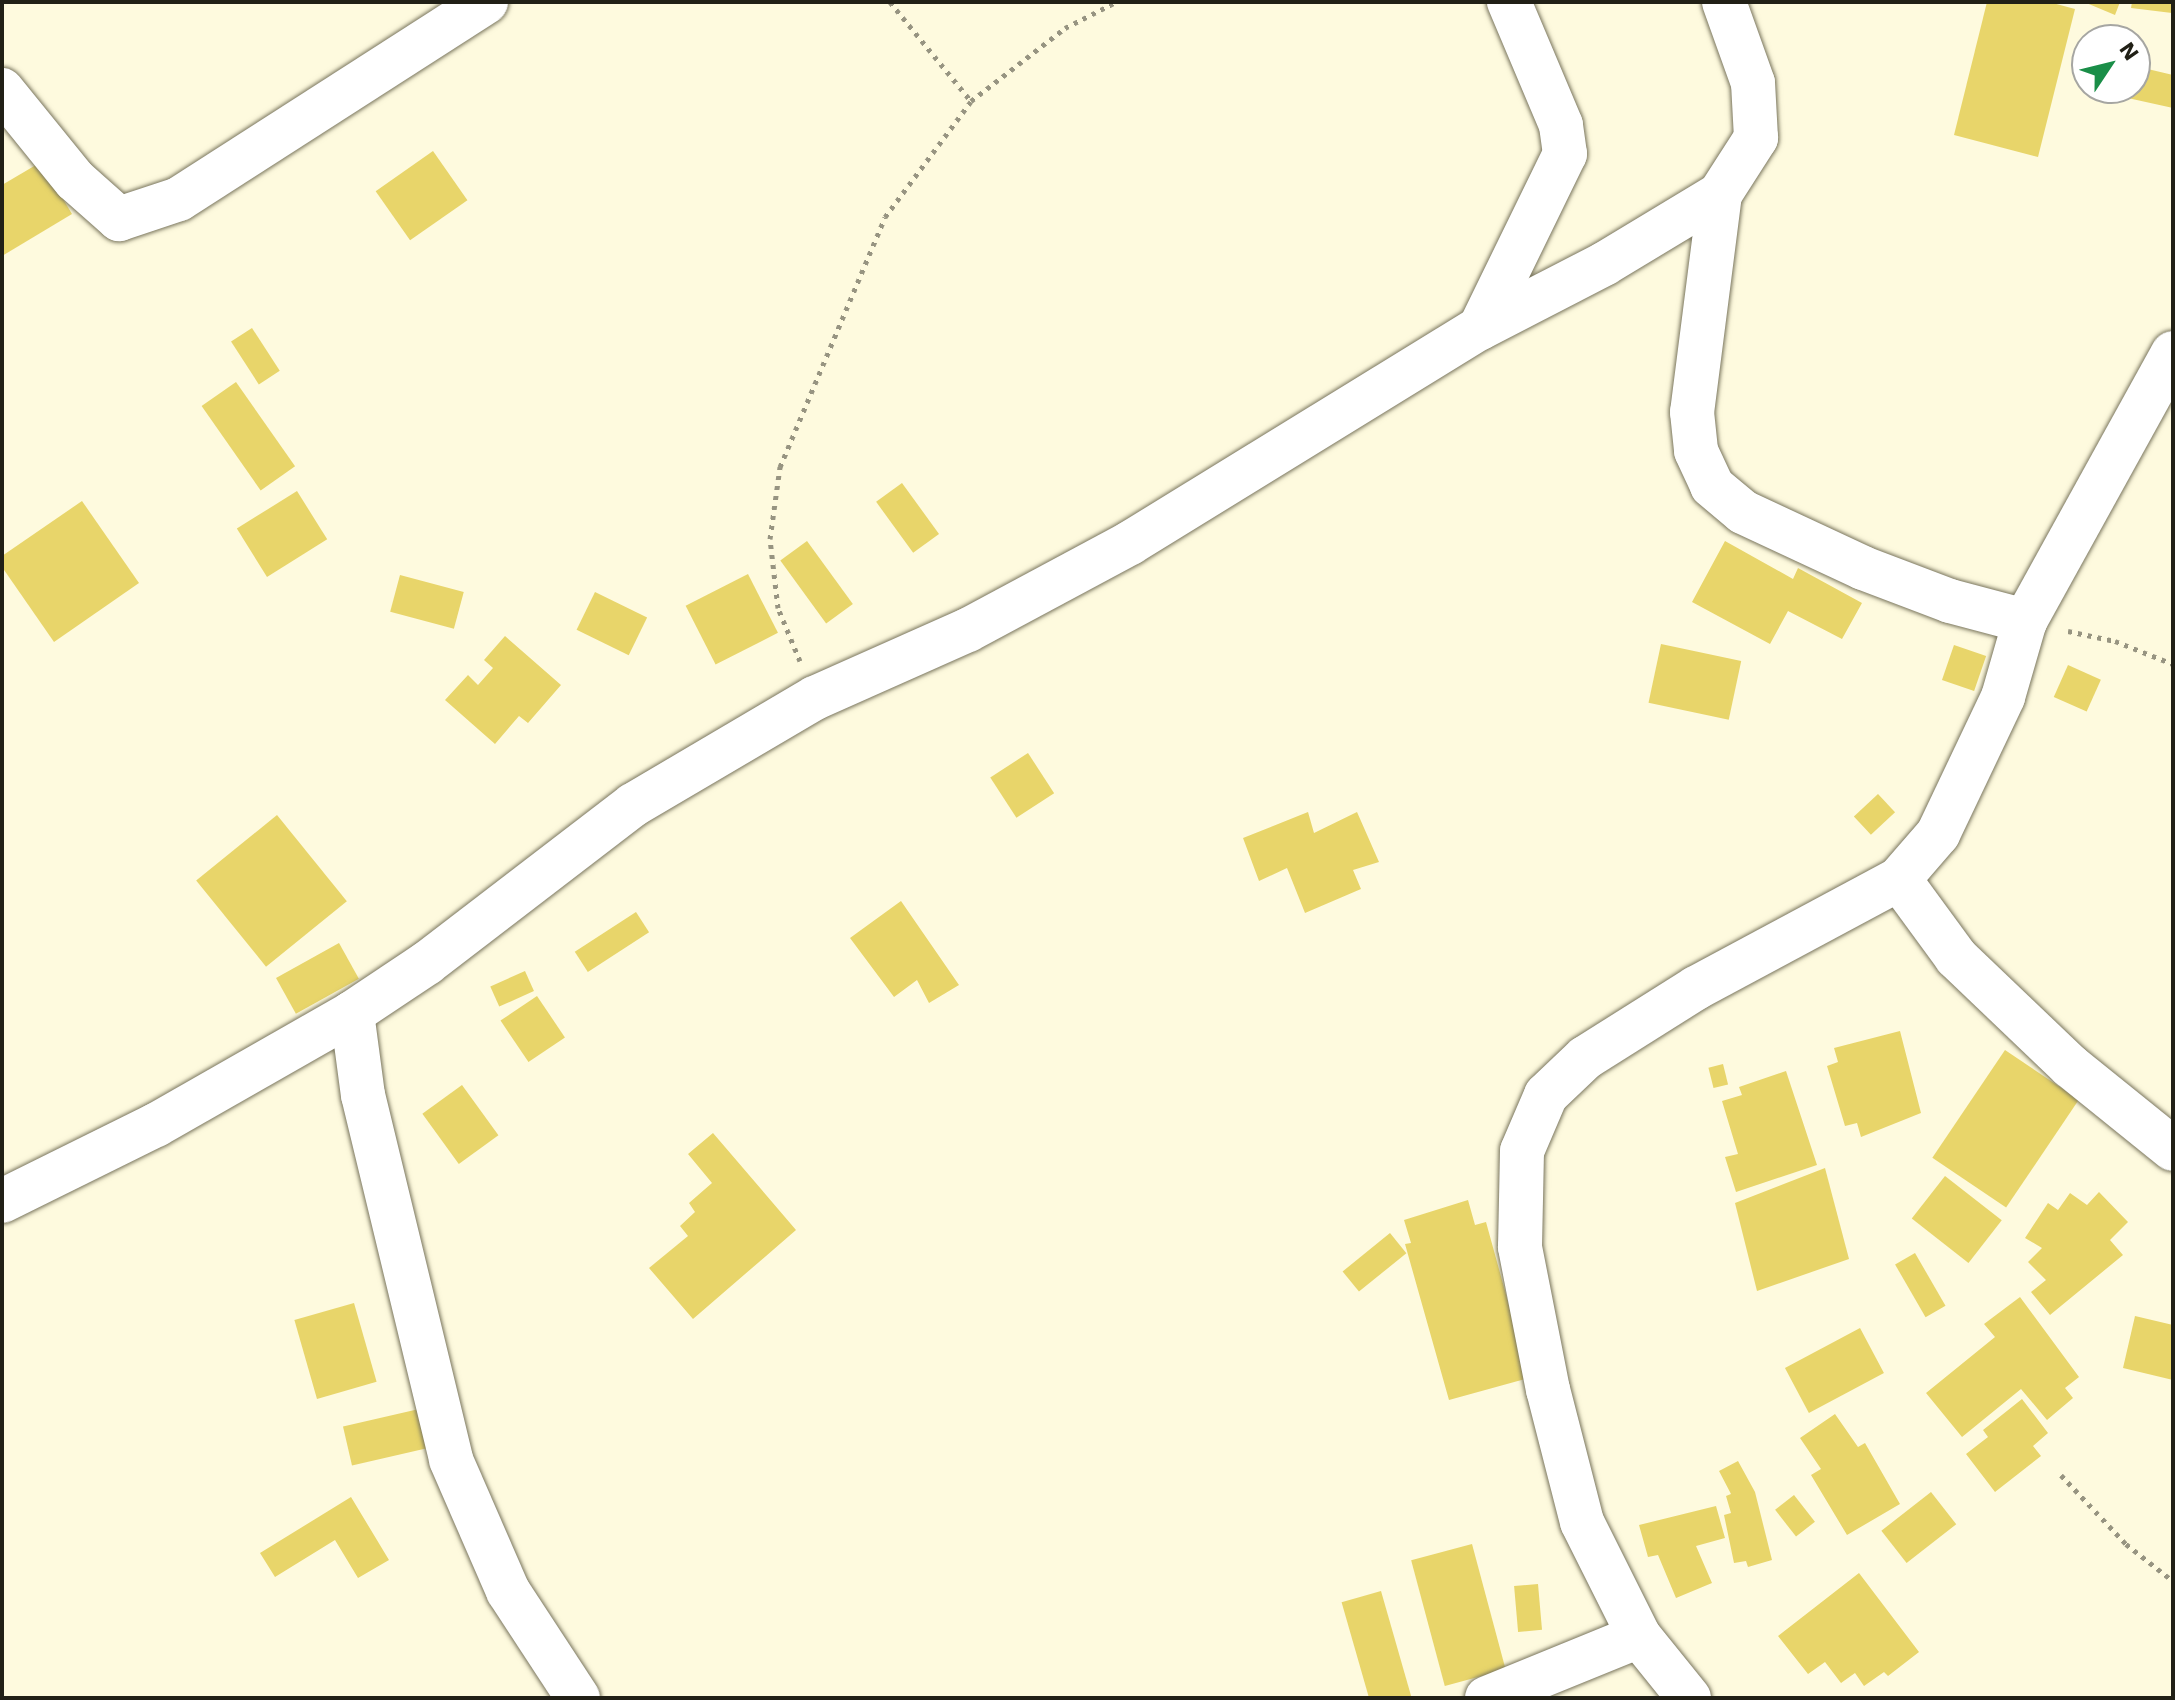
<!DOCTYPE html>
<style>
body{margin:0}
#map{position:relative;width:2175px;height:1700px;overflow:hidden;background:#fefade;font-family:"Work Sans",sans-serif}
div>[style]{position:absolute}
.building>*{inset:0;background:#e8d56a;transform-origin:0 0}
.path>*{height:5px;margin-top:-2.5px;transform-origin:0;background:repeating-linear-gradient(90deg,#979481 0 4px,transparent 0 10px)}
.roads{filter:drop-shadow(0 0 2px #79755d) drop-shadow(0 0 2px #79755d)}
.street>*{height:44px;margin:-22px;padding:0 22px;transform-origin:22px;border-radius:22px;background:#fff}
span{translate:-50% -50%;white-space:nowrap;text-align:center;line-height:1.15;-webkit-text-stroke:6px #fff;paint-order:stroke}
.frame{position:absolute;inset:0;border:4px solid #212016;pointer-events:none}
.north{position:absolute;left:2071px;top:24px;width:80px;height:80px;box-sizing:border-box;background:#fff;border:2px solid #a6a6a2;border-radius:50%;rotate:55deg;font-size:22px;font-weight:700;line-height:32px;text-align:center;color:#212016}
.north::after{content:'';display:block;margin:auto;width:28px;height:36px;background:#1a8e48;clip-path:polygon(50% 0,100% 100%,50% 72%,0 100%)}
</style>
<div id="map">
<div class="building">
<div style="clip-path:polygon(1987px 2px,2049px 2px,2075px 9px,2038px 157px,1954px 135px)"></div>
<div style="clip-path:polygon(2084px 2px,2120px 2px,2115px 15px)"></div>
<div style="clip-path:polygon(2132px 2px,2173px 2px,2172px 13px,2131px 8px)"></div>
<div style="clip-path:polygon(2135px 66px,2173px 75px,2173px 108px,2087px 89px,2135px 88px)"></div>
<div style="left:433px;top:151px;width:60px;height:70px;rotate:55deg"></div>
<div style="clip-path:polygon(41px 162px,72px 214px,2px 256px,2px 185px)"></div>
<div style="left:252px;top:328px;width:51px;height:25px;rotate:57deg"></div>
<div style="left:236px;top:382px;width:103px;height:42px;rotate:55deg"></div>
<div style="left:902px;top:483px;width:63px;height:32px;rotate:54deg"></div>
<div style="left:297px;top:491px;width:57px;height:71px;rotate:58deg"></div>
<div style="clip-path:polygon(82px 501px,139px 583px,54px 642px,2px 567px,2px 556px)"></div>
<div style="left:807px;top:541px;width:78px;height:33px;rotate:54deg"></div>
<div style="clip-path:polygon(1725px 541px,1793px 579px,1798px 568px,1862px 603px,1842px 639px,1788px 611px,1770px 644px,1692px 602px)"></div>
<div style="left:748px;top:574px;width:66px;height:70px;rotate:63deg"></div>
<div style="left:400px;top:575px;width:66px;height:38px;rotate:15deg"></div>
<div style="left:595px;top:592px;width:58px;height:42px;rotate:26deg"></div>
<div style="clip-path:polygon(505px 636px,561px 685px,528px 723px,519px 716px,495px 744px,445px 700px,468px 675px,478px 685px,493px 668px,484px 660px)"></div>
<div style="left:1661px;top:644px;width:82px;height:60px;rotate:12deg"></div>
<div style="left:1954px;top:645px;width:34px;height:37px;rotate:19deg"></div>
<div style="left:2068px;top:665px;width:36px;height:35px;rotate:24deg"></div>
<div style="left:1028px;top:753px;width:48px;height:45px;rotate:57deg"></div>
<div style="left:1878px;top:794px;width:25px;height:33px;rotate:47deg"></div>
<div style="clip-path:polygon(1308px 812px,1314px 833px,1357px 812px,1379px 862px,1353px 870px,1361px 889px,1305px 913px,1287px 868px,1259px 881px,1243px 838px)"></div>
<div style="left:277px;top:815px;width:111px;height:104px;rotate:51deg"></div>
<div style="clip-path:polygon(901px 901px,959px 985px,929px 1003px,917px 980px,894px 997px,850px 938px)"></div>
<div style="left:636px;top:912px;width:24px;height:73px;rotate:57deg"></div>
<div style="left:339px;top:943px;width:41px;height:72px;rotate:61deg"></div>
<div style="left:525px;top:971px;width:22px;height:38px;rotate:66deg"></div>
<div style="left:537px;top:996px;width:50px;height:44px;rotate:56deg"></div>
<div style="clip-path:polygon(1900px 1031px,1921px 1113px,1861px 1137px,1857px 1123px,1845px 1126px,1827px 1066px,1838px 1062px,1834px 1048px)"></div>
<div style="left:2005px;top:1050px;width:89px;height:130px;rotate:34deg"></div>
<div style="left:1723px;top:1064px;width:21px;height:15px;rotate:76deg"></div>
<div style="clip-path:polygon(1786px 1071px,1817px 1165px,1736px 1192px,1725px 1157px,1738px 1154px,1722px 1101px,1742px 1095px,1739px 1087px)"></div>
<div style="left:462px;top:1085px;width:62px;height:49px;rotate:54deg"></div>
<div style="clip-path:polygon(713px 1133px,796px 1230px,693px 1319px,649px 1268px,688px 1236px,680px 1226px,695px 1212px,689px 1203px,712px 1183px,688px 1154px)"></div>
<div style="clip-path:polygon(1825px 1168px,1849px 1259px,1757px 1291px,1735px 1203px)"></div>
<div style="left:1945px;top:1176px;width:72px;height:54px;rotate:38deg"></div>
<div style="clip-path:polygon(2099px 1192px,2128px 1222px,2110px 1240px,2123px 1255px,2050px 1315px,2031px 1292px,2046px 1280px,2028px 1262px,2042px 1248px,2025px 1238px,2048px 1203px,2058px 1210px,2070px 1193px,2087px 1205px)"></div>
<div style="clip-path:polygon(1468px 1200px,1475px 1225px,1486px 1222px,1529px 1378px,1449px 1400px,1405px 1244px,1411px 1243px,1404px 1220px)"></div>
<div style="left:1390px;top:1233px;width:26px;height:61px;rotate:51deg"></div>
<div style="left:1915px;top:1253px;width:61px;height:23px;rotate:60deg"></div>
<div style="clip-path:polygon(2020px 1297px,2079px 1377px,2065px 1388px,2073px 1398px,2047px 1420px,2021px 1389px,1962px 1437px,1926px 1393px,1995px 1337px,1984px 1324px)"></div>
<div style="left:354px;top:1303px;width:82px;height:62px;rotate:74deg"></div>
<div style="clip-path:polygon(2135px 1316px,2173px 1325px,2173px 1380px,2123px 1368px)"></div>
<div style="left:1860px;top:1328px;width:51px;height:85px;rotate:62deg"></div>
<div style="clip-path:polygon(2022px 1399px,2048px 1433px,2033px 1446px,2041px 1456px,1995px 1492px,1966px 1454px,1988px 1437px,1983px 1430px)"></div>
<div style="left:419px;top:1409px;width:40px;height:78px;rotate:77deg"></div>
<div style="clip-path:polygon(1835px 1414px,1858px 1447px,1865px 1443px,1900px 1504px,1847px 1535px,1811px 1475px,1821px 1469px,1800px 1438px)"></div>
<div style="clip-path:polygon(1738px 1461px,1755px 1492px,1772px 1560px,1748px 1567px,1746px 1561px,1734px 1563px,1724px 1515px,1731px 1513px,1726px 1496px,1731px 1494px,1719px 1471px)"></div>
<div style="left:1931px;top:1492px;width:41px;height:63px;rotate:52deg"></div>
<div style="left:1794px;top:1495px;width:34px;height:24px;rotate:52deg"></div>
<div style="clip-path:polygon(351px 1497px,389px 1560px,358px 1578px,335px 1540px,275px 1577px,260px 1553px)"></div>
<div style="clip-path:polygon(1716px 1506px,1725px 1538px,1696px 1546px,1712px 1583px,1676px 1598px,1658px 1555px,1648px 1557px,1639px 1525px)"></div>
<div style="left:1472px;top:1544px;width:130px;height:63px;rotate:75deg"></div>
<div style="clip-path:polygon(1859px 1573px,1919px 1652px,1888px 1676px,1884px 1672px,1864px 1686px,1855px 1673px,1841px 1683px,1825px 1662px,1808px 1674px,1778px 1636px)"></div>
<div style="left:1538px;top:1584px;width:46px;height:24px;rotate:85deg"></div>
<div style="left:1381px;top:1591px;width:111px;height:41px;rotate:74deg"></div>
</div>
<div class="path">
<div style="left:890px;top:2px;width:128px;rotate:50.7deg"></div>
<div style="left:2068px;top:631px;width:48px;rotate:12deg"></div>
<div style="left:2115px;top:641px;width:62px;rotate:21.6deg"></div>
<div style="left:800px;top:661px;width:57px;rotate:-112.5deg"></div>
<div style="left:778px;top:608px;width:69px;rotate:-96.6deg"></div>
<div style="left:770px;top:539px;width:73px;rotate:-82.1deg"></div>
<div style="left:780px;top:467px;width:271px;rotate:-67.2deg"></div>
<div style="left:885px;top:217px;width:144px;rotate:-53.4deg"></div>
<div style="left:971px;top:101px;width:119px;rotate:-37.8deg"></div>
<div style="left:1065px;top:28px;width:57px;rotate:-27deg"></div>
<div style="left:2061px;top:1475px;width:95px;rotate:46.7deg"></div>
<div style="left:2126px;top:1544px;width:60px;rotate:38.2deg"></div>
</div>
<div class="roads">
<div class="street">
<div style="left:2px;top:90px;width:116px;rotate:51deg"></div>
<div style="left:75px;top:180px;width:59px;rotate:41.6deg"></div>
<div style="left:119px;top:219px;width:63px;rotate:-18.4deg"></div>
<div style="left:179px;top:199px;width:365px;rotate:-32.7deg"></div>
<div style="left:1720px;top:194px;width:220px;rotate:97.3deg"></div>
<div style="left:1692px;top:412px;width:39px;rotate:84deg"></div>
<div style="left:1696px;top:451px;width:38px;rotate:65deg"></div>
<div style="left:1712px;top:486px;width:40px;rotate:40deg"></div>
<div style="left:1743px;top:512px;width:132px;rotate:25deg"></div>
<div style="left:1863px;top:568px;width:93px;rotate:20.8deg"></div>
<div style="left:1950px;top:601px;width:78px;rotate:14.9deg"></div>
<div style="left:1480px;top:328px;width:194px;rotate:-64deg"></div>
<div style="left:1565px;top:154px;width:29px;rotate:-98deg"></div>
<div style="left:1561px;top:125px;width:134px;rotate:-112.9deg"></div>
<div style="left:1899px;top:879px;width:97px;rotate:53.8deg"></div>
<div style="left:1956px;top:957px;width:158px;rotate:43.7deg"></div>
<div style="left:2070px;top:1066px;width:132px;rotate:38.9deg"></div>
<div style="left:352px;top:1013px;width:83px;rotate:82.4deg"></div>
<div style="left:363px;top:1095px;width:375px;rotate:76.4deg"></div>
<div style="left:451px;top:1460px;width:143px;rotate:66.5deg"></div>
<div style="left:508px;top:1591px;width:128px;rotate:56.8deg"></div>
<div style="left:2px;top:1201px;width:172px;rotate:-26.3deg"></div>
<div style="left:156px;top:1125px;width:226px;rotate:-29.7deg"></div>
<div style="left:352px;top:1013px;width:90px;rotate:-33.7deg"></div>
<div style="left:427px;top:963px;width:260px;rotate:-37.5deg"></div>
<div style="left:633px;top:805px;width:211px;rotate:-30.5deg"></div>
<div style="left:815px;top:698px;width:167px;rotate:-24deg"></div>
<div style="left:968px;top:630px;width:184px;rotate:-28.2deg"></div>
<div style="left:1130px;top:543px;width:411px;rotate:-31.6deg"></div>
<div style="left:1480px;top:328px;width:140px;rotate:-27.3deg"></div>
<div style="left:1604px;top:264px;width:135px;rotate:-31.1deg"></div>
<div style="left:1720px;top:194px;width:67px;rotate:-57.3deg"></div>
<div style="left:1756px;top:138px;width:55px;rotate:-93.1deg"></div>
<div style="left:1753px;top:83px;width:86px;rotate:-109.7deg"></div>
<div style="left:1487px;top:1698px;width:164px;rotate:-22.2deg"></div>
<div style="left:1689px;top:1698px;width:80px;rotate:-128.9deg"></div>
<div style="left:1639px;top:1636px;width:127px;rotate:-116.6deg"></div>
<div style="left:1582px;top:1522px;width:136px;rotate:-104.4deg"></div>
<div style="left:1548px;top:1390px;width:146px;rotate:-101.1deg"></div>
<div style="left:1520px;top:1247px;width:96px;rotate:-88.8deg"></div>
<div style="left:1522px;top:1151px;width:61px;rotate:-66.8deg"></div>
<div style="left:1546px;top:1095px;width:54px;rotate:-43.5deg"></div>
<div style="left:1585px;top:1058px;width:131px;rotate:-32.2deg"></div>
<div style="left:1696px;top:988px;width:230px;rotate:-28.2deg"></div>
<div style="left:1899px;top:879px;width:60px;rotate:-49.1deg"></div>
<div style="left:1938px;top:834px;width:152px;rotate:-64.6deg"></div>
<div style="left:2003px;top:697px;width:79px;rotate:-73.9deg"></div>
<div style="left:2025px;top:621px;width:306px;rotate:-61.1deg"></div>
</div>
</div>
<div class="frame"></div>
<div class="north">N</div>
</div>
